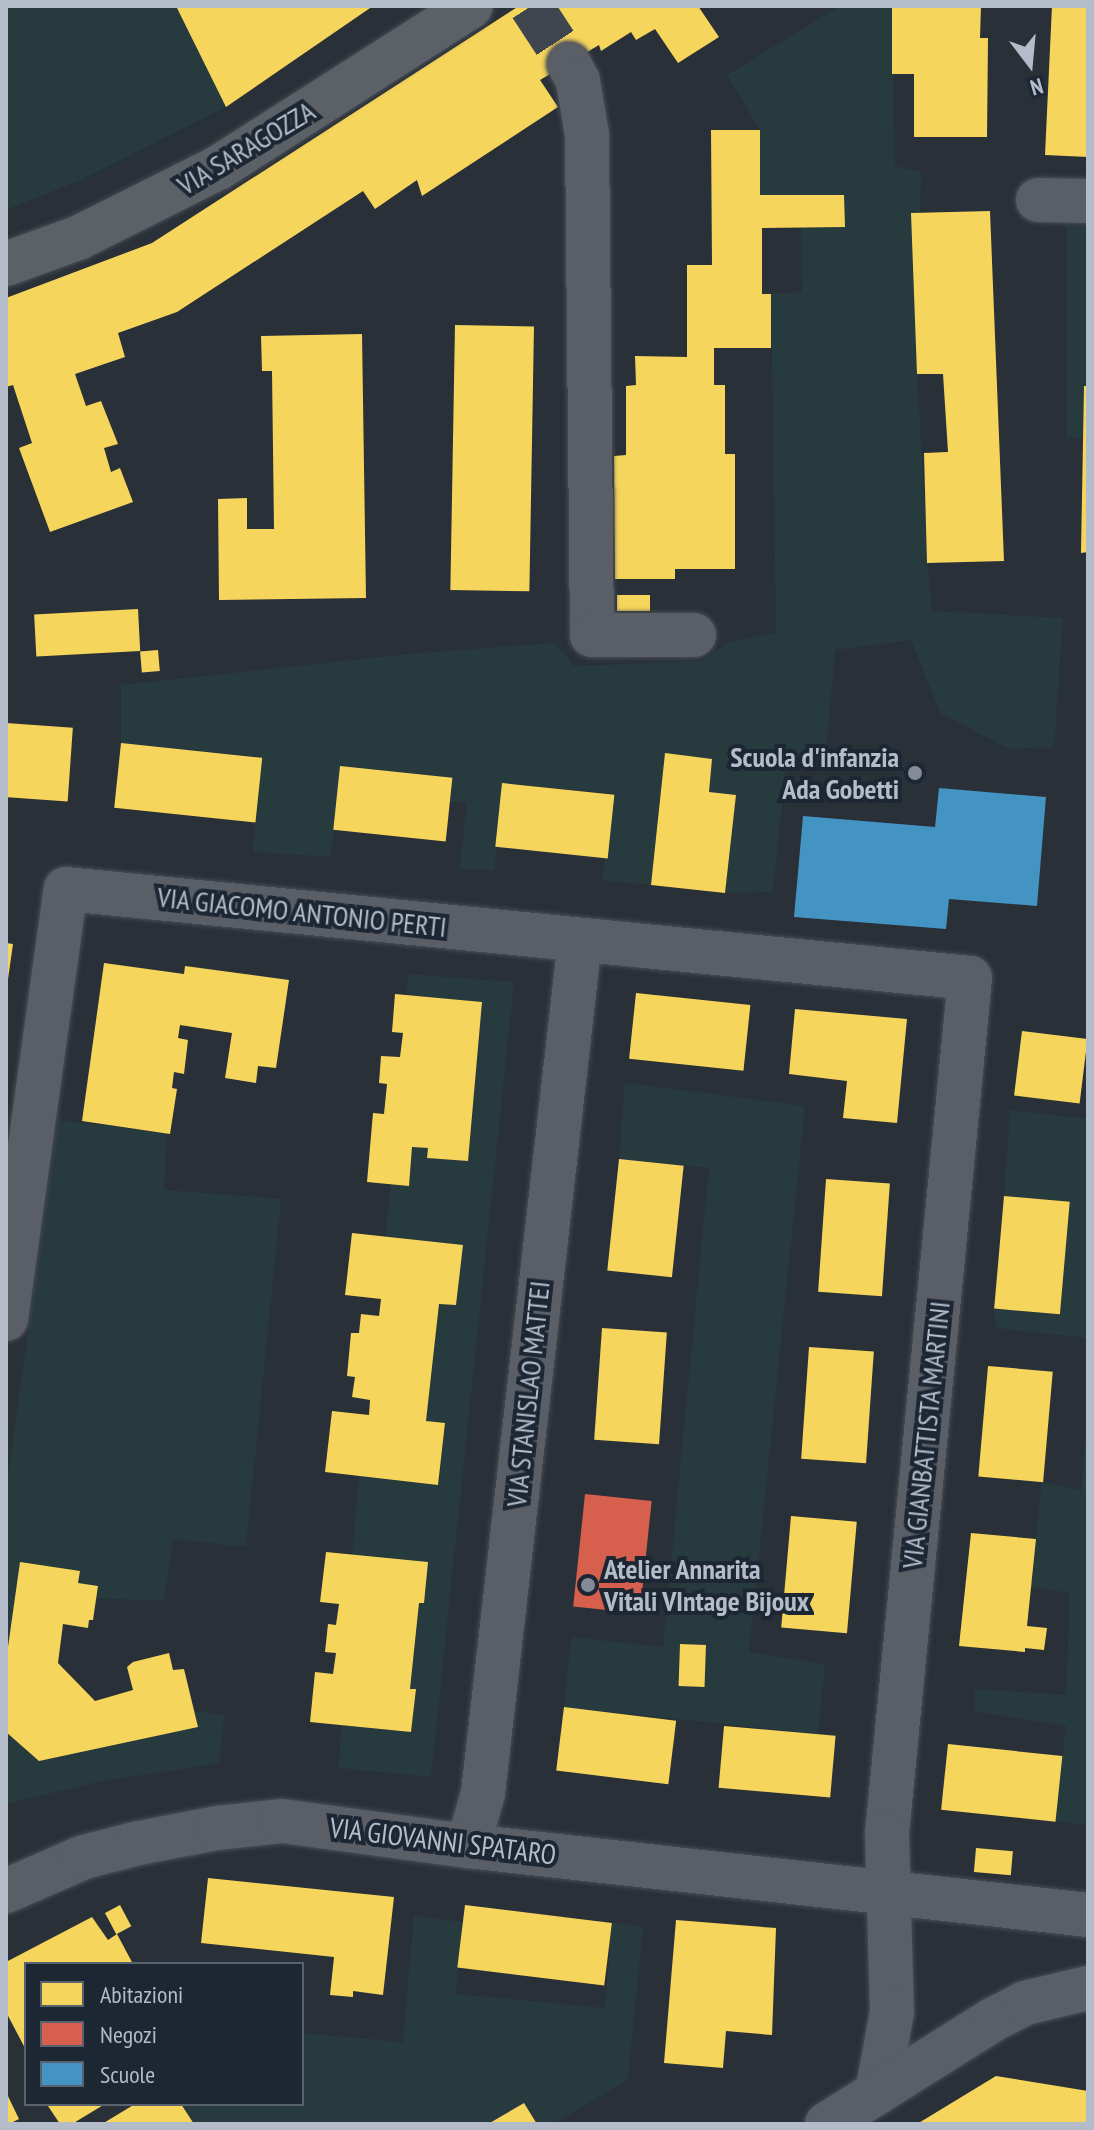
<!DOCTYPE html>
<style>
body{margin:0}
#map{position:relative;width:1094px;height:2130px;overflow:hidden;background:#2a3038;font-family:"PT Sans Narrow",sans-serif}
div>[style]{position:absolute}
.green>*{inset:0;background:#273a3e}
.homes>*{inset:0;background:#f6d55c;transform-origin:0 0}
.shops>*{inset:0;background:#d6604d;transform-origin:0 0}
.schools>*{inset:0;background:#4393c3}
.minor-tunnel>*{height:44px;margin-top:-22px;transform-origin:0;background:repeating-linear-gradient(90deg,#3f454e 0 44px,transparent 0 66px)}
.roads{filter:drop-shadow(0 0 2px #484c53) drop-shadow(0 0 2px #484c53)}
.minor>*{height:44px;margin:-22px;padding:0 22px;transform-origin:22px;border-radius:22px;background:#5a5e66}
.major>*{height:44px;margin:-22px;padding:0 22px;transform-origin:22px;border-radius:22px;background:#5c6168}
.dots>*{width:22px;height:22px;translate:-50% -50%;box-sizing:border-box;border:4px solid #1d2633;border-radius:50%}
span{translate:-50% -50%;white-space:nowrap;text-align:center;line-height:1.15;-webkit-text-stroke:8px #1d2633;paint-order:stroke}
.street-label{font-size:28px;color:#b4bcc9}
.poi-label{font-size:28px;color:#b4bcc9;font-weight:700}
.right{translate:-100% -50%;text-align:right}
.left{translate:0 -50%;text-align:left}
.frame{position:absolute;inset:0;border:8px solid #b4bcc9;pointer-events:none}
.legend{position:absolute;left:24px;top:1962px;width:280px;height:144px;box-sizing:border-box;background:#1d2633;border:2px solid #59626f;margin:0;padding:10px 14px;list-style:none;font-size:24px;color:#b4bcc9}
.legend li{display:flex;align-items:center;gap:16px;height:40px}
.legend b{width:40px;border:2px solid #59626f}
.north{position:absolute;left:990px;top:24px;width:80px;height:80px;-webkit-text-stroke:6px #1d2633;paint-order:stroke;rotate:164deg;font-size:22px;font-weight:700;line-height:32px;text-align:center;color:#b4bcc9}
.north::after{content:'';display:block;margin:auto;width:28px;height:36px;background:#b4bcc9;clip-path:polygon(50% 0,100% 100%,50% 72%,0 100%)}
</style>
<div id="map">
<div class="green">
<div style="clip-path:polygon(6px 6px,176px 6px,226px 107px,81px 180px,6px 210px)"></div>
<div style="clip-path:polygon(840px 6px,892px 6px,895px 166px,921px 172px,917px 374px,931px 611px,1063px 618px,1054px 747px,1009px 749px,940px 713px,911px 640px,835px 650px,825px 765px,786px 762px,773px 892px,725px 893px,736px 795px,709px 792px,712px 759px,665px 754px,651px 885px,602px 880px,614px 794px,502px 783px,494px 870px,460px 869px,467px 802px,449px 802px,451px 778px,341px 766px,331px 857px,253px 852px,261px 757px,121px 743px,121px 685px,419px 653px,555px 643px,574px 666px,702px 661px,729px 642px,776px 633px,771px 294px,802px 292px,801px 227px,844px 227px,844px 195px,760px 195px,760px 130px,727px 75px)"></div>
<div style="clip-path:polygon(1067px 226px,1088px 226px,1088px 386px,1084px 386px,1083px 439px,1067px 437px)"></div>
<div style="clip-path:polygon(408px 974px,514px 982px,431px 1777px,339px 1768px,341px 1725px,411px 1732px,416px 1690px,410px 1689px,419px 1603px,352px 1555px,359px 1475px,439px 1484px,445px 1423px,426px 1421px,439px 1304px,456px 1305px,385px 1237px,391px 1184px,409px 1185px,412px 1147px,428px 1148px,428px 1158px,468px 1161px,482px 1002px,406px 995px)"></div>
<div style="clip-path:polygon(evenodd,625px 1083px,805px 1106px,749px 1652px,825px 1664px,818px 1734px,564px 1707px,571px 1637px,663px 1647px,709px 1168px,619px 1159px,625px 1083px,680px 1644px,706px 1646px,703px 1688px,678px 1686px,680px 1644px)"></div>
<div style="clip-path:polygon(1010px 1110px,1088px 1119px,1088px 1338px,996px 1328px,994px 1309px,1060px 1314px,1070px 1202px,1004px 1196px)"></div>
<div style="clip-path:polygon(58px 1120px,167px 1133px,164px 1190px,281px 1199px,246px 1547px,173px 1539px,164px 1601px,96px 1598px,98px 1586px,78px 1583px,79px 1571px,20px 1562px,6px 1661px,6px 1490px)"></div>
<div style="clip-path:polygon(1088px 1403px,1088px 1825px,1055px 1821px,1066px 1726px,975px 1711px,974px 1689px,1066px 1695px,1070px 1593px,1031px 1587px,1042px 1482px,1081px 1490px)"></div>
<div style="clip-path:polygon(194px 1711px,224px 1715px,219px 1763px,98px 1782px,6px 1804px,6px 1732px,197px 1727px)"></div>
<div style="clip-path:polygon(414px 1916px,463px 1922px,456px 1994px,605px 2008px,612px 1922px,643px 1927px,628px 2080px,553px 2124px,537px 2124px,524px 2103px,488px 2124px,194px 2124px,181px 2104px,302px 2104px,302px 2033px,403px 2042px)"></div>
</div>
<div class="homes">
<div style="clip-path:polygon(176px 6px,373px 6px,226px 107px)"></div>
<div style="clip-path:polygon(519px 6px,698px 6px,719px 37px,678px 63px,655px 29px,636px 40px,631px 32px,601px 51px,599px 45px,540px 80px,558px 107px,422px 196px,417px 180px,375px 209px,363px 191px,177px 312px,118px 333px,125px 357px,75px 374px,86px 406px,101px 401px,118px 444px,104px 448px,111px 472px,120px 468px,133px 502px,50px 532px,19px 448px,32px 443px,13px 385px,6px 387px,6px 298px,152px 243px)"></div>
<div style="clip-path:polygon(892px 6px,981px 6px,980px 38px,988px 38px,987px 137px,914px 137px,914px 74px,892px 74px)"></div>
<div style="clip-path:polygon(1052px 6px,1088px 6px,1088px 157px,1045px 155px)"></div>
<div style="clip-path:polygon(711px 130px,760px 130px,760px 195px,844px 195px,845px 227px,762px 228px,762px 294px,771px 294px,771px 348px,714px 348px,714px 385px,725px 385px,725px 454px,735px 454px,735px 569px,675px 569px,675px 579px,615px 579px,614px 456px,626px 455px,626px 386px,636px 385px,635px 356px,687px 357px,687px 265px,712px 265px)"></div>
<div style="clip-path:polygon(990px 211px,1004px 561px,927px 563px,924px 453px,948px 452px,943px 374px,917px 374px,911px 213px)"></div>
<div style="left:455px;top:325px;width:79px;height:265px;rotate:1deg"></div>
<div style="clip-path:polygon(362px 334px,366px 598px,219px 600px,218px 499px,247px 498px,247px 529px,274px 529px,272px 371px,262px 371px,261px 336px)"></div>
<div style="clip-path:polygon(1084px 386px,1088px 386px,1088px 552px,1081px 553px)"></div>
<div style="left:617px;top:595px;width:33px;height:16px"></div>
<div style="left:138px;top:609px;width:42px;height:104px;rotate:87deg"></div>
<div style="left:158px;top:650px;width:21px;height:18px;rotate:85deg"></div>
<div style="left:6px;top:723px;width:67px;height:74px;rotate:4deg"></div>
<div style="left:121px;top:743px;width:142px;height:65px;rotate:6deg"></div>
<div style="clip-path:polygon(665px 753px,712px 759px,709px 792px,736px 795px,725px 893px,651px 885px)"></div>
<div style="left:340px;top:766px;width:113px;height:64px;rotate:6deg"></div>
<div style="left:502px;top:783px;width:113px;height:64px;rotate:6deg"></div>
<div style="clip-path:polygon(6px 943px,13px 944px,8px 979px,6px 979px)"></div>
<div style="clip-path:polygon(104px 963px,184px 974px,185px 966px,289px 980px,276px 1068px,258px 1066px,256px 1083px,225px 1078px,232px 1033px,180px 1025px,178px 1038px,188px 1040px,184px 1074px,174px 1072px,172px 1088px,177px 1089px,170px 1134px,82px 1121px)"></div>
<div style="left:636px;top:993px;width:115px;height:66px;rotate:6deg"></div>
<div style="clip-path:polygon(395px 994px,482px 1002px,468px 1161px,427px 1158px,428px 1148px,412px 1147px,409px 1186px,367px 1182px,373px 1113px,384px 1114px,387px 1084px,379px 1083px,381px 1056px,400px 1057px,403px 1033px,392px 1032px)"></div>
<div style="clip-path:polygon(795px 1009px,907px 1019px,897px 1123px,843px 1118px,847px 1081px,789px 1074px)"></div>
<div style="left:1022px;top:1031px;width:66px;height:65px;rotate:7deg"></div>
<div style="left:619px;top:1159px;width:65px;height:112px;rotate:6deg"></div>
<div style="left:826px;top:1179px;width:64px;height:113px;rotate:4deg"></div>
<div style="left:1004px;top:1196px;width:66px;height:113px;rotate:5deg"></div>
<div style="clip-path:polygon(352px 1233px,463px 1245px,456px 1305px,439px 1304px,426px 1421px,445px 1423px,438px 1485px,325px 1472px,332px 1411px,369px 1415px,370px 1400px,352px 1397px,355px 1377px,347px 1376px,351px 1333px,359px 1333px,361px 1314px,379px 1316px,381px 1299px,345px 1295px)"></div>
<div style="left:602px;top:1328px;width:65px;height:112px;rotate:4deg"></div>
<div style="left:809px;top:1347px;width:65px;height:112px;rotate:4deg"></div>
<div style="left:988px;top:1366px;width:65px;height:111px;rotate:5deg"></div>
<div style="left:791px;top:1516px;width:66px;height:112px;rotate:5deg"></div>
<div style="clip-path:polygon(971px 1533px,1036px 1539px,1027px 1626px,1047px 1628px,1044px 1650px,1025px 1648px,1025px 1652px,959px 1646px)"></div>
<div style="clip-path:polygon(326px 1552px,428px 1562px,424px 1603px,419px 1603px,410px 1689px,416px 1689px,411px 1732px,310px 1722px,315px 1672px,333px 1674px,336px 1653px,325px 1652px,328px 1624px,336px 1625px,339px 1604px,320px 1602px)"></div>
<div style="clip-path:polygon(20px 1562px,80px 1571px,78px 1583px,98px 1586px,93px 1620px,89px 1620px,88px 1628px,63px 1624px,58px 1663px,95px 1701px,133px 1690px,127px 1667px,133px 1662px,169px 1653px,173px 1670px,184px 1669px,198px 1727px,39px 1761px,6px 1732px,6px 1661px)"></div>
<div style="left:680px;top:1644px;width:26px;height:42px;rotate:2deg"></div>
<div style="left:564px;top:1707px;width:113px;height:64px;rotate:7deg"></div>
<div style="left:724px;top:1726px;width:112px;height:62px;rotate:5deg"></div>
<div style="left:948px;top:1744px;width:115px;height:66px;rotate:6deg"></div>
<div style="left:976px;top:1848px;width:37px;height:24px;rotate:5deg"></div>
<div style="clip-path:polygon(208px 1878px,394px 1897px,383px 1995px,353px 1991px,353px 1997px,330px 1995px,334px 1957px,201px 1943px)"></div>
<div style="left:120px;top:1905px;width:24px;height:17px;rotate:62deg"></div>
<div style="left:465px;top:1905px;width:148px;height:63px;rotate:7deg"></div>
<div style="clip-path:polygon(92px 1917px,108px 1940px,117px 1934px,133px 1964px,26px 1964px,26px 2050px,6px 2012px,6px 1962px)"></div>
<div style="clip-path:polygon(676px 1920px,776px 1928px,772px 2035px,726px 2031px,723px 2068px,664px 2063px)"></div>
<div style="clip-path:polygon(996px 2076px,1088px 2091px,1088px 2124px,917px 2124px)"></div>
<div style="clip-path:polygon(6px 2092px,19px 2119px,9px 2124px,6px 2124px)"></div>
<div style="clip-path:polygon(524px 2103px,537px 2124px,488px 2124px)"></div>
<div style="clip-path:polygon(52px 2104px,105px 2104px,72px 2124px,60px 2124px,48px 2106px)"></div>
<div style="clip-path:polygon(135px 2104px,181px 2104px,194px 2124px,102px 2124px)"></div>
</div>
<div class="shops">
<div style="left:585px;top:1494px;width:67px;height:113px;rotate:6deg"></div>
</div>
<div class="schools">
<div style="clip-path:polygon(939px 788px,1046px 797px,1037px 906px,949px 899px,946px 929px,794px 917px,803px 816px,935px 827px)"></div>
</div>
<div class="minor-tunnel">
<div style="left:531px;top:6px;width:69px;rotate:56.8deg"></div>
</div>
<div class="roads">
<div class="minor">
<div style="left:569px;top:64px;width:19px;rotate:62deg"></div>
<div style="left:578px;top:81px;width:55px;rotate:80.5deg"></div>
<div style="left:587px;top:135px;width:500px;rotate:89.43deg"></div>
<div style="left:592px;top:635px;width:102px"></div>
<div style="left:1038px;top:200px;width:50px;rotate:1.1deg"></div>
<div style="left:6px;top:1319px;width:434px;rotate:-82.1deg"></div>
<div style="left:66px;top:889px;width:908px;rotate:5.62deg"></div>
<div style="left:970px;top:978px;width:860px;rotate:95.54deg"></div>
<div style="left:887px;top:1834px;width:178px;rotate:88.4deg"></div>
<div style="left:892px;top:2012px;width:82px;rotate:100.5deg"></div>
<div style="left:468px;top:1846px;width:55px;rotate:-74.2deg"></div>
<div style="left:483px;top:1793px;width:858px;rotate:-83.51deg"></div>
<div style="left:6px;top:1891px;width:85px;rotate:-23.6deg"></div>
<div style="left:84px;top:1857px;width:57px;rotate:-14.3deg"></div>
<div style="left:139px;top:1843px;width:79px;rotate:-10.9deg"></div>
<div style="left:217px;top:1828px;width:65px;rotate:-6.1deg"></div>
<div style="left:282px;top:1821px;width:188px;rotate:7.7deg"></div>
<div style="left:468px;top:1846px;width:624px;rotate:6.35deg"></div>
<div style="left:827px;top:2124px;width:197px;rotate:-32.2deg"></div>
<div style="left:994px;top:2019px;width:35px;rotate:-27deg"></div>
<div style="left:1025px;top:2003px;width:65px;rotate:-13.4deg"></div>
</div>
<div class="major">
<div style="left:6px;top:264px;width:77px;rotate:-19.9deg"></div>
<div style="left:78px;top:238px;width:157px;rotate:-26.6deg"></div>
<div style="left:218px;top:168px;width:300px;rotate:-32.6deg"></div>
</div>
</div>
<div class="dots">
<div style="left:915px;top:773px;background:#848b96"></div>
<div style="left:588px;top:1585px;background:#848b96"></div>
</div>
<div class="street-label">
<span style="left:246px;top:148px;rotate:-31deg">VIA SARAGOZZA</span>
<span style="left:302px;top:912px;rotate:6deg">VIA GIACOMO ANTONIO PERTI</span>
<span style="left:528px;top:1394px;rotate:-84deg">VIA STANISLAO MATTEI</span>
<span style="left:926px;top:1435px;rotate:-84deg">VIA GIANBATTISTA MARTINI</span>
<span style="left:443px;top:1841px;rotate:7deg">VIA GIOVANNI SPATARO</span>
</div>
<div class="poi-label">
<span class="right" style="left:899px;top:773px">Scuola d'infanzia<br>Ada Gobetti</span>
<span class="left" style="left:604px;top:1585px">Atelier Annarita<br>Vitali VIntage Bijoux</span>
</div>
<div class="frame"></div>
<ul class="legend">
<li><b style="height:22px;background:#f6d55c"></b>Abitazioni</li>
<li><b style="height:22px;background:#d6604d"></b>Negozi</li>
<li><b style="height:22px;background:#4393c3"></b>Scuole</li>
</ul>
<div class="north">N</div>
</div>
